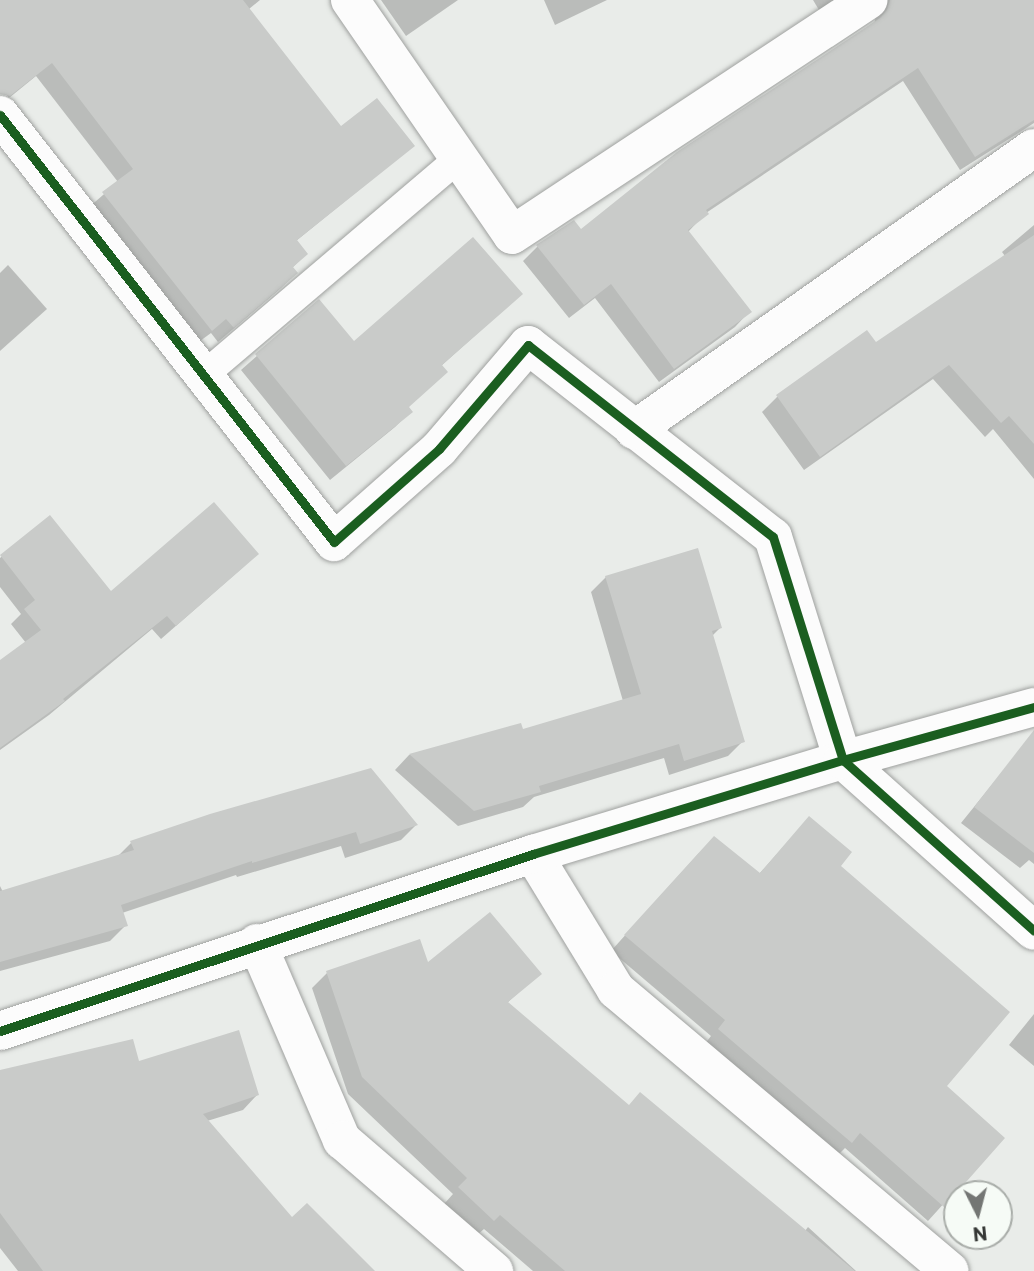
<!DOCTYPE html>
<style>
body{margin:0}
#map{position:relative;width:1034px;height:1271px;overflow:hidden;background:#e9ece9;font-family:Commissioner,sans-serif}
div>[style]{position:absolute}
.shadow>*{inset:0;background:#0003}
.building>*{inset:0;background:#c9cbc9}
.roads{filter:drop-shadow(0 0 2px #9fa19f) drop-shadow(0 0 2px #9fa19f)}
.service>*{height:28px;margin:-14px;padding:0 14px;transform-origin:14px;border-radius:14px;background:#fcfcfc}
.minor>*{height:38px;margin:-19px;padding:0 19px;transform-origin:19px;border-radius:19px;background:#fcfcfc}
.cycleway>*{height:9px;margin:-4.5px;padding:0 4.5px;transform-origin:4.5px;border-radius:4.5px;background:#1b5e20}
span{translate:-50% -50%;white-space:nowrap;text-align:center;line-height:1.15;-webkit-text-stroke:6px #f6fbf6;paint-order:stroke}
.north{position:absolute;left:943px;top:1180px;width:70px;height:70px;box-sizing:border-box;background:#f6fbf6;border:2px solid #a9ada9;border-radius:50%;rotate:174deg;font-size:19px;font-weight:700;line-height:28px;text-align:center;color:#353735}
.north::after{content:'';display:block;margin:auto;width:24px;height:32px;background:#747674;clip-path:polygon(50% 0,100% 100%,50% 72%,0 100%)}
</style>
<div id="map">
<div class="shadow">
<div style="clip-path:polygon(0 0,260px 0,249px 9px,341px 129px,413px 146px,296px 241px,306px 254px,292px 268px,296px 273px,281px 288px,218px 342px,211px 333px,196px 344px,88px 208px,118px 182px,36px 76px,9px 98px,0 87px)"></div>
<div style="clip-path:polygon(381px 0,458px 0,406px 36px)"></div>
<div style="clip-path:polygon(544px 0,607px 0,555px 25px)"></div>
<div style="clip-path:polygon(813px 0,837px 0,819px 10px)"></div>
<div style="clip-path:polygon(869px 0,1034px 0,1034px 123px,960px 170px,903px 81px,706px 213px,688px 232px,749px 312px,735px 327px,659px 382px,595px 298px,569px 318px,523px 261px,538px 246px,581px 231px,874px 25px,876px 15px)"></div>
<div style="clip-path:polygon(1034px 225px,1034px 479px,993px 429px,985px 437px,933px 379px,804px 470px,762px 412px,777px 397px,875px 345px,1005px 256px,1002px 252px)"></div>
<div style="clip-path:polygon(8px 265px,47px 309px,0 351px,0 273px)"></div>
<div style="clip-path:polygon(521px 294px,441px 366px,407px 408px,410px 412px,395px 427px,330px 480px,241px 370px,319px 301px,354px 344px)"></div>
<div style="clip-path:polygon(50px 517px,111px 593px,242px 568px,161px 639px,152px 629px,49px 715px,0 750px,0 662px,26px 643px,11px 624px,21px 614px,0 587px,0 558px)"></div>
<div style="clip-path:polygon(606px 577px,720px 628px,712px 636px,743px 741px,728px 756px,669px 775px,664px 758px,534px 797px,523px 807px,458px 826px,395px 770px,409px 755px,520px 725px,522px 731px,623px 701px,591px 592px)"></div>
<div style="clip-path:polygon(1029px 739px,1034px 743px,1034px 864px,1029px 860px,1020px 868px,961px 823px)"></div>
<div style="clip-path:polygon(809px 818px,945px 1086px,1003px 1138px,928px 1221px,845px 1148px,836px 1157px,704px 1045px,711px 1036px,611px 951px,699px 853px,759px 874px)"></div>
<div style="clip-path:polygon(416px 825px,401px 840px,345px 858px,341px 846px,237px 877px,236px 875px,122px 913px,126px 925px,110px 941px,0 971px,0 886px,3px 892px,117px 857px,131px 843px)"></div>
<div style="clip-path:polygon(427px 965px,539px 974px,507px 1003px,629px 1106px,805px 1231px,808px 1227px,856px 1271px,533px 1271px,484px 1229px,477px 1235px,444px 1204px,453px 1194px,348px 1094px,312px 988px,327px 973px)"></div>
<div style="clip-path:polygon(1034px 1014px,1034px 1066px,1009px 1045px)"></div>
<div style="clip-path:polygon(138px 1063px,257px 1095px,243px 1110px,207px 1121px,292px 1220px,356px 1271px,18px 1271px,0 1248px,0 1098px)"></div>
</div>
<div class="building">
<div style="clip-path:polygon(0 0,243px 0,341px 126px,377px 98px,415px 146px,297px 240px,308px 254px,293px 267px,298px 273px,234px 328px,226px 319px,212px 331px,102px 192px,133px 169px,52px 63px,10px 96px,0 94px)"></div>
<div style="clip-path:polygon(890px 0,1034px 0,1034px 120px,975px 157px,918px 68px,706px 210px,709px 214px,688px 230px,752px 312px,674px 369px,611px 284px,584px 305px,536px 245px,574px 220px,581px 229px,677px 152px,880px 18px,887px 10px)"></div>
<div style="clip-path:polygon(1034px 235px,1034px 444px,1009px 416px,1001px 423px,949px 365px,820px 457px,776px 395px,867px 330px,876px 342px)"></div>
<div style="clip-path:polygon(473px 237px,523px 294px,442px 365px,448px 372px,409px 407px,413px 412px,346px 466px,255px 354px,319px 299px,354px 341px)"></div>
<div style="clip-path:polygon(214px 502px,259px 554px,176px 626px,167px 616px,63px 699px,65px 701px,0 748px,0 660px,41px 630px,24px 609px,35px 600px,0 555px,50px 515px,111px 591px)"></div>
<div style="clip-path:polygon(698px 548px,722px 628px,712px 631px,745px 742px,684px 761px,679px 744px,539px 786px,541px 792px,474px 811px,409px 754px,521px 723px,523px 729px,641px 694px,605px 576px)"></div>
<div style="clip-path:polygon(1034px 730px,1034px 853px,974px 807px)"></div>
<div style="clip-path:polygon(371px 768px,418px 825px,360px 844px,356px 832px,252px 863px,252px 861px,121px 905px,128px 926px,0 962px,0 891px,134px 850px,130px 841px,210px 814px)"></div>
<div style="clip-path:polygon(809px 816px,852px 852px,841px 866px,1010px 1012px,947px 1086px,1005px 1138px,944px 1207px,860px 1133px,852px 1143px,799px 1098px,718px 1029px,725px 1020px,624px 935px,714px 836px,760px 873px)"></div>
<div style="clip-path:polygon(490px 912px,542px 974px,508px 1002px,629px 1105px,640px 1092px,855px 1271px,565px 1271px,500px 1215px,494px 1221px,458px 1187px,467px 1178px,362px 1077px,326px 971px,420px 939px,428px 962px)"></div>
<div style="clip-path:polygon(239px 1030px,259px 1095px,203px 1114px,292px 1217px,307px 1203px,375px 1271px,43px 1271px,0 1213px,0 1070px,133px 1039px,139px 1061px)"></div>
</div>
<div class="roads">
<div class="service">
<div style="left:204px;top:375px;width:335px;rotate:-40.4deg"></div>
</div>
<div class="minor">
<div style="left:350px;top:0;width:285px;rotate:55.4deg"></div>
<div style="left:512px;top:235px;width:427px;rotate:-33.4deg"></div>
<div style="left:0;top:115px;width:542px;rotate:51.97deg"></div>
<div style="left:334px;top:542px;width:140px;rotate:-41.5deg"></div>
<div style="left:439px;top:449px;width:137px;rotate:-49.4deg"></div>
<div style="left:528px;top:345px;width:311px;rotate:38.1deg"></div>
<div style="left:773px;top:537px;width:234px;rotate:72.6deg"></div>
<div style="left:843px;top:760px;width:256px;rotate:41.8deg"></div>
<div style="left:634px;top:430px;width:489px;rotate:-35.2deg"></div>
<div style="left:533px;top:854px;width:159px;rotate:58.6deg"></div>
<div style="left:616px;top:990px;width:436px;rotate:40.1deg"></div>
<div style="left:257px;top:943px;width:215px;rotate:66.7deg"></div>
<div style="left:342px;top:1140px;width:201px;rotate:40.8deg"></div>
<div style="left:0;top:1031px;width:562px;rotate:-18.37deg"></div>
<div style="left:533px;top:854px;width:324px;rotate:-16.9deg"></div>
<div style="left:843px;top:760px;width:198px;rotate:-15.5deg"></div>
</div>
</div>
<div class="cycleway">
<div style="left:0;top:115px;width:542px;rotate:51.97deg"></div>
<div style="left:334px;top:542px;width:140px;rotate:-41.5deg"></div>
<div style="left:439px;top:449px;width:137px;rotate:-49.4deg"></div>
<div style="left:528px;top:345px;width:311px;rotate:38.1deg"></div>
<div style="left:773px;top:537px;width:234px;rotate:72.6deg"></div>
<div style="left:843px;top:760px;width:256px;rotate:41.8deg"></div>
<div style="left:0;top:1031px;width:562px;rotate:-18.37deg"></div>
<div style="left:533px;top:854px;width:324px;rotate:-16.9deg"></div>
<div style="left:843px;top:760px;width:198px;rotate:-15.5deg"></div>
</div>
<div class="north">N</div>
</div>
